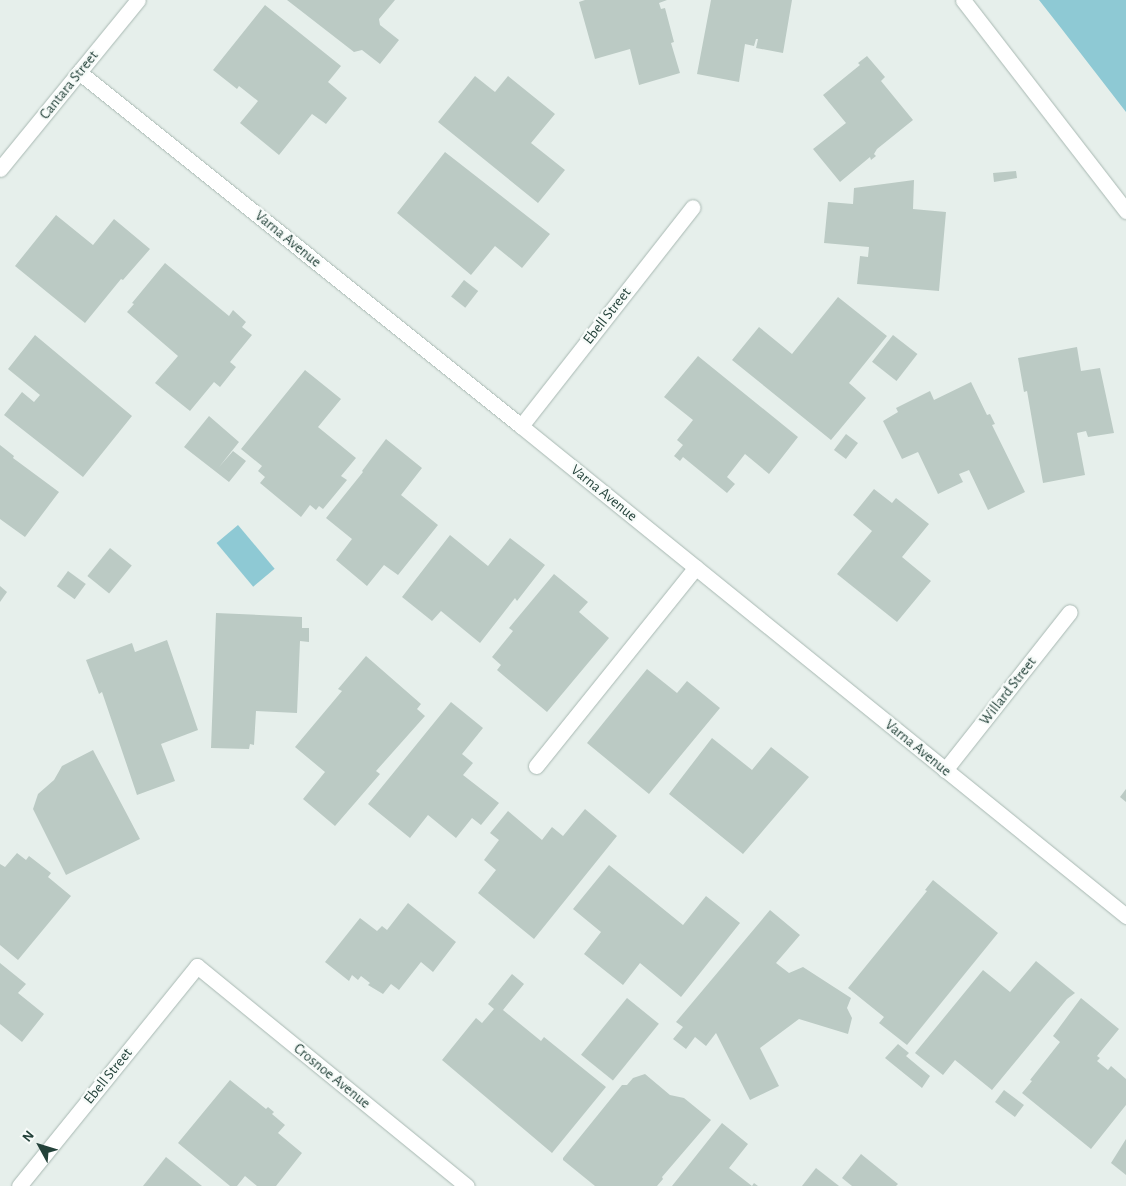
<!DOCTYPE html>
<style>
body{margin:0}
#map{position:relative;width:1126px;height:1186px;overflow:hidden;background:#e6efeb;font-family:"Alegreya Sans",sans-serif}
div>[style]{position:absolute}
.water>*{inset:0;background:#8ec9d4;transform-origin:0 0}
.building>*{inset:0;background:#bbcac4;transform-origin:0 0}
.roads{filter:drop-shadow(0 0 1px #a8b8b2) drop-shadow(0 0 1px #a8b8b2)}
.minor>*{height:15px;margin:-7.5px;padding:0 7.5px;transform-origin:7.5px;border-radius:7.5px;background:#fff}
span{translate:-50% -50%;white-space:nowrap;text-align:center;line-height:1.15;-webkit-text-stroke:4.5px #f7fbf9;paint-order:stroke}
.street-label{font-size:15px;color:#24423a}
.north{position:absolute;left:15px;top:1121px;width:50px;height:50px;-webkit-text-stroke:4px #f7fbf9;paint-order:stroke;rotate:309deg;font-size:14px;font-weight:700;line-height:20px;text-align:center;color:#24423a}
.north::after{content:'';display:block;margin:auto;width:18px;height:22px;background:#24423a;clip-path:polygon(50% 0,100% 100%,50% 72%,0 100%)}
</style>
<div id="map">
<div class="water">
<div style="clip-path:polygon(1039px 0,1126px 0,1126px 112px,1061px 28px)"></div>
<div style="left:238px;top:525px;width:57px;height:28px;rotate:50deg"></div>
</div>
<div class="building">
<div style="clip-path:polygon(287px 0,395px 0,379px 19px,380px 25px,399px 40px,380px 64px,362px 50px,354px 52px)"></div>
<div style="clip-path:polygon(585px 0,667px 0,659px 3px,661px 9px,665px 8px,674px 42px,671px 43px,680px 73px,639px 85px,630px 49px,595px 59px,579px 2px)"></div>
<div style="clip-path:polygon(711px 0,792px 0,783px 53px,756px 48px,758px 39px,756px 39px,754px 46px,745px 44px,739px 82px,697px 74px)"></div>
<div style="clip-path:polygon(265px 5px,341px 66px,328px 82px,347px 98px,326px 124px,312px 114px,279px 155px,240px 123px,258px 101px,239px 86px,237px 89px,213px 70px)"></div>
<div style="clip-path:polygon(867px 56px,885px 77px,881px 81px,913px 120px,877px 149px,874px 154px,876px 156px,871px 160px,870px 157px,840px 182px,813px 149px,846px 123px,823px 95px,860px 65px,858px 63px)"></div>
<div style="clip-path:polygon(475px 76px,495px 92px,508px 76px,555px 114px,531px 143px,565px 170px,538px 203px,438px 122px)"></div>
<div style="clip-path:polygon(445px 152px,550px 234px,522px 268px,495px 246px,471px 275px,397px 213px)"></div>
<div style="clip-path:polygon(1016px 171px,1017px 178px,994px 182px,993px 173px)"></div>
<div style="clip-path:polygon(914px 180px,913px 209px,946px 212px,939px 291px,857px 284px,860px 256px,868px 257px,869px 247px,824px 243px,828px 202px,853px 204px,854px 188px)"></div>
<div style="clip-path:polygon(56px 215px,93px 245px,114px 219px,150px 249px,123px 280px,121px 279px,85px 323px,15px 266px)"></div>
<div style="clip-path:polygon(165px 263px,229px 316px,233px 310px,246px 322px,242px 327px,252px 335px,230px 362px,236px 367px,220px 387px,214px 382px,190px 411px,155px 383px,178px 356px,127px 312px,134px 304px,132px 303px)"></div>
<div style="left:464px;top:280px;width:18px;height:21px;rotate:38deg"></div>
<div style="clip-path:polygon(838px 297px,887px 336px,849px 383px,866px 398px,831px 440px,732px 360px,759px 327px,792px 354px)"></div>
<div style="clip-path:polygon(35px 335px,132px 416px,83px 477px,4px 415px,22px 392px,34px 402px,40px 395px,8px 369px)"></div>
<div style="left:893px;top:335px;width:31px;height:34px;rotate:38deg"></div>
<div style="clip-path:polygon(1077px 347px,1081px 371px,1100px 368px,1114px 433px,1088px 437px,1086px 431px,1077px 433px,1085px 475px,1043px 483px,1027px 391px,1024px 392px,1018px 358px)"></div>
<div style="clip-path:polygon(698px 356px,798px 437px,769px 474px,745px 454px,727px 477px,735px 484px,727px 493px,683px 457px,680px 461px,674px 456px,683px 445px,677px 440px,693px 420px,664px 397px)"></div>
<div style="clip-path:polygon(305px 370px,341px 399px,318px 427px,356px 458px,341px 476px,347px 480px,323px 509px,319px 506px,316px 510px,310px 505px,301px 517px,260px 483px,265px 477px,258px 471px,262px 466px,241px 449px)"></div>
<div style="clip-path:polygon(971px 382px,987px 415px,990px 414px,995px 424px,992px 425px,1025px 492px,988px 510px,969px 470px,959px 474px,963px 482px,938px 494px,918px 452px,902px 459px,883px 421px,898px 412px,896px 408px,930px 391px,934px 400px)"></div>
<div style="clip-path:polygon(209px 416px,239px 442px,219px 467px,233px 451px,246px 461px,229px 482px,184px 447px)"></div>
<div style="left:846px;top:434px;width:15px;height:20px;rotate:37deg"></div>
<div style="clip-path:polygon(386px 439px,422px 468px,401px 495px,438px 525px,398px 575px,384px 565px,367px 586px,336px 560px,352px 539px,326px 518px,363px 472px,362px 471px)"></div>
<div style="clip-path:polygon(0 445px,14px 456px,13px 458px,59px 492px,25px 537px,0 519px)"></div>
<div style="clip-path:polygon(874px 489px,892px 503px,896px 498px,929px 524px,902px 557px,931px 581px,897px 622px,837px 574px,872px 531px,853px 515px)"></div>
<div style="clip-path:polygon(450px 535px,488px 566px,510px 538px,545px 565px,517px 601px,515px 598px,480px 643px,441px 611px,432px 621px,402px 597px)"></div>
<div style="left:110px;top:548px;width:28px;height:36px;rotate:39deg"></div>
<div style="left:68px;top:571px;width:22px;height:19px;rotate:36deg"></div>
<div style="clip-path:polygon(554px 574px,588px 602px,579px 612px,609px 638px,547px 712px,497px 670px,501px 665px,492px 657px,513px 631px,509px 628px)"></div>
<div style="clip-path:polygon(0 586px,7px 592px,0 602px)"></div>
<div style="clip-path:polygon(216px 613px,302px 617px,302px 628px,309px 628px,309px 642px,300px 641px,297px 713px,256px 711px,254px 745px,250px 744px,249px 749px,211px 748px)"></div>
<div style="clip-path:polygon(167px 640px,198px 730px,161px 744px,175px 781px,137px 795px,102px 692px,99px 694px,86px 660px,132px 643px,135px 652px)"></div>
<div style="clip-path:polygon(366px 656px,421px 704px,417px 709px,425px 716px,376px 771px,380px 774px,335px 826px,303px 799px,325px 772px,295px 747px,342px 691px,338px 689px)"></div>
<div style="clip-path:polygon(647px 669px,677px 693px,687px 681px,720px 708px,649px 794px,587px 743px)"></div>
<div style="clip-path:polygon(451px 702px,483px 728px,462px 754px,473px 763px,463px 775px,499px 803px,481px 825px,472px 818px,456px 838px,428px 815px,410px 838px,368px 804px)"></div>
<div style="clip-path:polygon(712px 738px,752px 770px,771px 747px,809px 777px,743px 854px,669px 794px)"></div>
<div style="clip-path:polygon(93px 750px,140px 839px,66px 875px,33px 809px,38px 794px,54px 780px,62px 766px)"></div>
<div style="clip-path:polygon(1126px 789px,1126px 802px,1120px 797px)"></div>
<div style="clip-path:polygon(585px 809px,617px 836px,534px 939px,478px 893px,496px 870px,484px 860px,499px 840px,490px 833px,508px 811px,542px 840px,552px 827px,563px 836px)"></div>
<div style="clip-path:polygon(17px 853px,26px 860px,29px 856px,51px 873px,48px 877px,71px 896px,18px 960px,0 945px,0 864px,5px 867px)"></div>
<div style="clip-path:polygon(609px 865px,683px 925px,706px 896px,740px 923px,681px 997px,640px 963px,623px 985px,584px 954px,601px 932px,573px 909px)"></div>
<div style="clip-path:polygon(933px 880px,998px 933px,907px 1045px,879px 1023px,884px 1017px,848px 988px,927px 891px,925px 890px)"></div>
<div style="clip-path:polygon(408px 903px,456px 942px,433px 972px,421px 962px,399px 990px,391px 984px,383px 994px,368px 985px,370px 983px,361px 976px,358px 980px,352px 975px,349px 981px,325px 962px,360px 918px,377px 931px,382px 926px,387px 930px)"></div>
<div style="clip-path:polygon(770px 910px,800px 935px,776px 963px,789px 973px,803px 967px,851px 998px,847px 1008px,852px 1018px,848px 1034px,799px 1019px,760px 1048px,779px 1086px,750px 1100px,716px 1033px,706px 1046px,695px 1037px,686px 1049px,673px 1039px,683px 1027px,676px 1022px)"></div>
<div style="clip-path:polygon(1036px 961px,1075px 993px,1067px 999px,992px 1090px,955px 1060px,943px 1075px,915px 1053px,983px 970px,1010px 992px)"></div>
<div style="clip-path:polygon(0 963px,26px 984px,18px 993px,44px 1014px,22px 1042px,0 1024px)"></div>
<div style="clip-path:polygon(512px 974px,524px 984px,503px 1010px,541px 1041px,544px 1037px,606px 1087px,552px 1153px,442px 1060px,476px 1018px,482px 1023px,494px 1009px,488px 1004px)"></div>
<div style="left:627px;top:998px;width:41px;height:73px;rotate:39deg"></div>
<div style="clip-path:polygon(1081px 998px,1119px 1029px,1097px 1056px,1100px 1058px,1097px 1061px,1108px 1070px,1111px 1066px,1126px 1079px,1126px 1105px,1091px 1149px,1022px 1093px,1032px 1081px,1030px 1080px,1060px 1042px,1053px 1036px)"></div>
<div style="clip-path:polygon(898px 1044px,909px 1053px,906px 1056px,930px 1076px,922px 1088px,885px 1058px)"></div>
<div style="clip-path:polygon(645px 1074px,670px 1095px,684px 1098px,711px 1120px,662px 1177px,663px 1179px,657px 1186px,595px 1186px,563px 1160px,563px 1158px,622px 1085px,627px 1085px,633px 1078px)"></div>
<div style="clip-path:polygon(230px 1080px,266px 1109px,268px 1107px,274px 1112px,272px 1114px,285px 1125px,278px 1133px,302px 1153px,276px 1186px,257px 1186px,245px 1176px,237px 1186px,230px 1186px,178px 1143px)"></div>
<div style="left:1004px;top:1090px;width:25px;height:15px;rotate:37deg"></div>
<div style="clip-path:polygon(722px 1123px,748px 1144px,729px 1168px,752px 1186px,754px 1183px,758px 1186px,672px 1186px)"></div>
<div style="clip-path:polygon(1126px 1139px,1126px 1175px,1111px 1163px)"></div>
<div style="clip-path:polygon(861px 1154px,898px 1184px,896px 1186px,852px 1186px,842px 1178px)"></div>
<div style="clip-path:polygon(166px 1157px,202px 1186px,143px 1186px)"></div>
<div style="clip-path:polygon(816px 1168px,839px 1186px,802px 1186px)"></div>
</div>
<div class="roads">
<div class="minor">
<div style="left:963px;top:0;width:267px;rotate:52.3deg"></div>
<div style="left:79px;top:72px;width:566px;rotate:38.69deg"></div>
<div style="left:521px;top:426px;width:779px;rotate:39deg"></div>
<div style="left:0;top:169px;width:218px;rotate:-50.8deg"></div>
<div style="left:521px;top:426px;width:278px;rotate:-51.9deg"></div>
<div style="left:536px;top:766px;width:255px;rotate:-51.2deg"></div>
<div style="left:945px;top:770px;width:201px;rotate:-51.7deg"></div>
<div style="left:19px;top:1186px;width:283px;rotate:-51deg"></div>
<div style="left:197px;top:966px;width:348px;rotate:39.2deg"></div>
</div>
</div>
<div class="street-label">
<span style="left:69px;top:85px;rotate:-51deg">Cantara Street</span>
<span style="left:288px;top:239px;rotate:39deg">Varna Avenue</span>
<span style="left:607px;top:316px;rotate:-52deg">Ebell Street</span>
<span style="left:604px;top:493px;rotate:39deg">Varna Avenue</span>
<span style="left:1008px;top:691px;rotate:-52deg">Willard Street</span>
<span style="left:918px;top:748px;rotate:39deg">Varna Avenue</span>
<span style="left:108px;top:1076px;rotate:-51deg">Ebell Street</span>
<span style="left:332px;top:1076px;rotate:39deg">Crosnoe Avenue</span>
</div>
<div class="north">N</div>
</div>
